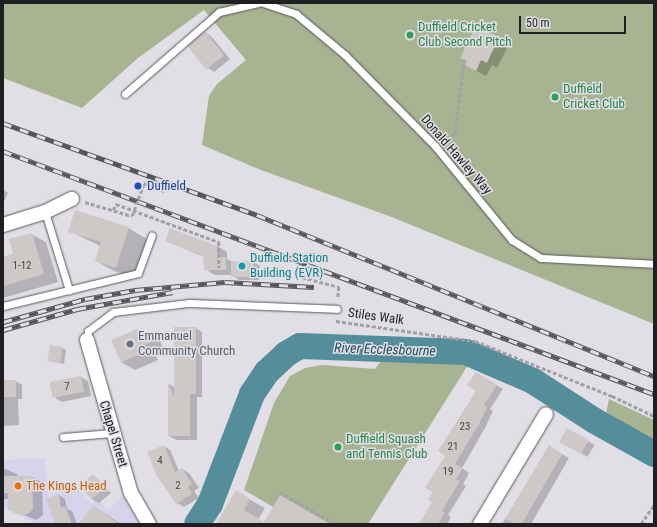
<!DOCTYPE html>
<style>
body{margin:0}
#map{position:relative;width:657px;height:527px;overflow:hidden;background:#e1dfe5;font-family:"Roboto Condensed",sans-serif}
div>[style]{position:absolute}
.commercial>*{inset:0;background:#d6d4ea}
.green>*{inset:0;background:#a8b392}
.shadow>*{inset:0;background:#0003;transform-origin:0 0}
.river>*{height:26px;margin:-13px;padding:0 13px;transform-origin:13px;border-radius:13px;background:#558e9b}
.building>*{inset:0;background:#cec8c6;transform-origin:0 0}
.path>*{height:2.5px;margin-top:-1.25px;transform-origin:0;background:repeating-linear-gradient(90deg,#a3a1a6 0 4px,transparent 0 6px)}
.roads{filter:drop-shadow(0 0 1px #58575b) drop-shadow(0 0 1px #58575b)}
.lane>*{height:7px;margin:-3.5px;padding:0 3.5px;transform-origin:3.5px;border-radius:3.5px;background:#fff}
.street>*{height:14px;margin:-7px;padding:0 7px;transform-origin:7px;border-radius:7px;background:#fff}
.rail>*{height:4.5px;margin-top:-2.25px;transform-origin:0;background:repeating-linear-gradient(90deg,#e1dfe5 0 9px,#565558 0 18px);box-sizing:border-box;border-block:1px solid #565558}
.path-bridge>*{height:2.5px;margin-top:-1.25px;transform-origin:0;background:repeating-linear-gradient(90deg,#a3a1a6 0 4px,transparent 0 6px)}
.dots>*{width:11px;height:11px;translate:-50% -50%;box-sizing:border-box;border:2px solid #e1dfe5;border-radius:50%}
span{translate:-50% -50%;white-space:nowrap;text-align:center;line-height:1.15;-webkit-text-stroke:3px #e1dfe5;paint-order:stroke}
.number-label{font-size:11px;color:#4b484a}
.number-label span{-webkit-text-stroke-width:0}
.leisure-label{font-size:13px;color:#27864d}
.left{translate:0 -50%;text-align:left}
.street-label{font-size:13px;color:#1f1e20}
.transit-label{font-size:13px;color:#164399}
.culture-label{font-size:13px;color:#0d838f}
.worship-label{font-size:13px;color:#5b616d}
.food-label{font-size:13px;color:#c56008}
.water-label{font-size:14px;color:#1c4e59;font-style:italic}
.frame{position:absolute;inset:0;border:4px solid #1f1e20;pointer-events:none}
.scale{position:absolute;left:519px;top:16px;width:107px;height:18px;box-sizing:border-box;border:2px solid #1f1e20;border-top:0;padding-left:5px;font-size:12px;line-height:14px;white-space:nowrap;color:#1f1e20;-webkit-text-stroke:3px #e1dfe5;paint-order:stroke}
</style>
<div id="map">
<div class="commercial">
<div style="clip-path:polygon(45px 458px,48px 495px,75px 484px,91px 504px,97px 499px,109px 510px,123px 494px,139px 524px,37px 524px,3px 508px,3px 460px)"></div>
</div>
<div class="green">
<div style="clip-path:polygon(3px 3px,654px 3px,654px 324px,389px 216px,261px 170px,202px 145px,209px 96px,217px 84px,246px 60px,204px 10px,138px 58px,82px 108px,3px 78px)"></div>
<div style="clip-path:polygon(384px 357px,468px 365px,368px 524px,279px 524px,273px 507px,244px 490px,274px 403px,290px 376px,305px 368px,322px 365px,375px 369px)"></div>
<div style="clip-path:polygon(609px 399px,654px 420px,654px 446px,605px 418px)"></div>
</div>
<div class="shadow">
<div style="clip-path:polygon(205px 32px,211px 36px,230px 59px,214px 72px,208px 68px)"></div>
<div style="clip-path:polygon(499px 38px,509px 44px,497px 68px,492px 65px,486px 76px,466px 65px)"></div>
<div style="clip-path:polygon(3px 190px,8px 193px,3px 204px)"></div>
<div style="clip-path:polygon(128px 228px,147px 239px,134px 277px,114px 271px,96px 261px,100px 246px,69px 231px)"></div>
<div style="clip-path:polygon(31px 234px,46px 242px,58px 282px,3px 298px,3px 258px,14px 255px)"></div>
<div style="clip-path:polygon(166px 241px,217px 246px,227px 252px,227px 259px,234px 263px,253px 262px,260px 266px,259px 280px,239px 280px,232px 275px,215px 275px,205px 269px,204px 257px)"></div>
<div style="clip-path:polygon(195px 328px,202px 332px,202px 397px,197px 397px,197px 440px,176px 440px,169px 436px,169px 384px,175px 388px)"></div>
<div style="clip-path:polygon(137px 330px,160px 341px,164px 350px,155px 354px,158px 360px,135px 370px,121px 362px)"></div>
<div style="clip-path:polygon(63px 348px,66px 350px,64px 364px,49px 361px)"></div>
<div style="clip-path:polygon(81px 377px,88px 381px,91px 396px,62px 402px,55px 398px)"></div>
<div style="clip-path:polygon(483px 377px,503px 389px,490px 409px,493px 411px,485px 428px,462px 468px,469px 473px,463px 484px,466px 486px,448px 515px,451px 517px,447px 524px,422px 524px,434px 501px,434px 492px,446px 455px)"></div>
<div style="clip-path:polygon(3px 381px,16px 381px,22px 385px,22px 399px,18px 399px,19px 425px,3px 426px)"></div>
<div style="left:568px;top:429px;width:31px;height:14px;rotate:31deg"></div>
<div style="clip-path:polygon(164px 446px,170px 450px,179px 471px,182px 469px,189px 473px,199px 488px,194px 491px,199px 498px,184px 507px,177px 503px)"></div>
<div style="clip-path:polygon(549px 447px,569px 458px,531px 524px,502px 524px)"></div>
<div style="clip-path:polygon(3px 468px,17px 474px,17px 477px,32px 477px,42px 483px,43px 515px,36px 520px,9px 509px,9px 499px,3px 499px)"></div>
<div style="clip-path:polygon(93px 475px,111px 493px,99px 503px,92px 499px)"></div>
<div style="clip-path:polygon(236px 492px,265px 508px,258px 520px,264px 523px,328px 524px,246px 524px)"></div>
<div style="clip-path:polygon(59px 495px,65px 499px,67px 509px,72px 511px,77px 524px,57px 524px)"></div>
<div style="clip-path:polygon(93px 506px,103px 512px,121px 524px,80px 524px)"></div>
</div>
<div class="river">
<div style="left:197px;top:524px;width:24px;rotate:-57deg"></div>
<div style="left:210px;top:504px;width:118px;rotate:-69.1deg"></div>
<div style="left:252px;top:394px;width:27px;rotate:-56deg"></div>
<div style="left:267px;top:372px;width:26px;rotate:-43deg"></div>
<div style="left:286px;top:354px;width:16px;rotate:-30deg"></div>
<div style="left:300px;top:346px;width:166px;rotate:2.1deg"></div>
<div style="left:466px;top:352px;width:73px;rotate:23.4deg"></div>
<div style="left:533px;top:381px;width:74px;rotate:32.8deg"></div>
<div style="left:595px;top:421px;width:68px;rotate:29.2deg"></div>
</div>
<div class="building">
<div style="clip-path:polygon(476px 26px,499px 37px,487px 63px,481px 60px,476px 71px,465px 65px,467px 61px,460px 58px)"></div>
<div style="left:205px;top:31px;width:31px;height:23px;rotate:52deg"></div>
<div style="clip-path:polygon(75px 210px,129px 227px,116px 268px,95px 261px,101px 242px,68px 232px)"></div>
<div style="clip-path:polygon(170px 228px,217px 246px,218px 257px,226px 257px,226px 270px,204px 270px,203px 256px,165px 241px)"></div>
<div style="clip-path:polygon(32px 233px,44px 274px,3px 286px,3px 257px,13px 254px,9px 239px)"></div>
<div style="left:253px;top:261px;width:16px;height:22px;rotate:90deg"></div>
<div style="clip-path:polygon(174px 327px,196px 327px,196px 394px,190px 394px,190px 436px,168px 436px,168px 383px,174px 396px)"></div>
<div style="clip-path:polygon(137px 329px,139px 335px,147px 332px,151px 342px,143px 346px,145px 352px,121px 362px,111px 340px)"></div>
<div style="left:50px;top:345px;width:13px;height:16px;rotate:9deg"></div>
<div style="clip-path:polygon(476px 372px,497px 385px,484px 405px,487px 407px,479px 424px,455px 464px,463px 468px,456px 479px,460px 481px,442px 511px,445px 512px,438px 524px,419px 524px,432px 502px,428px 499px,433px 492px,425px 488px,445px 456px,438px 451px,476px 391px,467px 385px)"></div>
<div style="left:81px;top:376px;width:16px;height:32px;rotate:79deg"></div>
<div style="left:3px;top:380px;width:13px;height:17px"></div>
<div style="left:567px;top:428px;width:25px;height:16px;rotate:29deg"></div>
<div style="clip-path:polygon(164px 445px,175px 472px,182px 468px,192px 484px,188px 487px,192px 494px,176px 504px,157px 476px,147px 452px)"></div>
<div style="clip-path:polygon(549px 445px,562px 454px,522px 524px,515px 524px,505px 519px)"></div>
<div style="left:93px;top:474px;width:18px;height:18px;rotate:49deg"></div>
<div style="clip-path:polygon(3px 476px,32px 476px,33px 509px,28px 514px,21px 515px,8px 510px,8px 493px,3px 493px)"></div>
<div style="clip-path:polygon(236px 490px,250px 499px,244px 510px,264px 522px,280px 495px,330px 524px,216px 524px)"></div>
<div style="clip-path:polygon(59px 494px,61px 508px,65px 506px,72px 524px,55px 524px,46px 499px)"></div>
<div style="clip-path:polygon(93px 505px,119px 524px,79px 524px)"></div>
</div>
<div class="path">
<div style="left:444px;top:144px;width:16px;rotate:-45deg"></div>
<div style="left:455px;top:133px;width:74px;rotate:-83deg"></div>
<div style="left:144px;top:183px;width:22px;rotate:22deg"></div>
<div style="left:85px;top:202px;width:49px;rotate:16.6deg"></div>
<div style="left:113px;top:210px;width:7px;rotate:-63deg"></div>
<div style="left:116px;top:204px;width:110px;rotate:20.3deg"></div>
<div style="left:219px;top:242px;width:26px;rotate:90deg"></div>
<div style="left:302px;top:277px;width:38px;rotate:15deg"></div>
<div style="left:339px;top:287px;width:12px;rotate:95deg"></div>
<div style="left:336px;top:321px;width:140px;rotate:8.2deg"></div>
<div style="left:475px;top:341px;width:148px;rotate:21.9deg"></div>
<div style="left:612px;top:396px;width:47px;rotate:25.5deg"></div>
<div style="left:279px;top:492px;width:65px;rotate:29.3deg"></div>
<div style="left:641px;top:524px;width:23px;rotate:-56deg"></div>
</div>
<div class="roads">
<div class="lane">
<div style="left:263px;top:3px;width:35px;rotate:18deg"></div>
<div style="left:296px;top:14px;width:64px;rotate:39.9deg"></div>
<div style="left:345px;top:55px;width:128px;rotate:45.3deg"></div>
<div style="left:435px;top:146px;width:122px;rotate:50.7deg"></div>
<div style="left:512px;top:240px;width:34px;rotate:32deg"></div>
<div style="left:541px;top:258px;width:113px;rotate:3deg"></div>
<div style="left:125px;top:94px;width:125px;rotate:-41.1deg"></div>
<div style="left:219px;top:12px;width:40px;rotate:-13deg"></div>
<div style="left:45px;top:212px;width:82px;rotate:72.9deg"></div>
<div style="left:3px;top:306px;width:139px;rotate:-13.7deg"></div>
<div style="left:138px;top:273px;width:40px;rotate:-69.8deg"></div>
<div style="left:87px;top:340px;width:9px;rotate:-84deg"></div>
<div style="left:88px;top:331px;width:31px;rotate:-37deg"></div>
<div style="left:113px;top:312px;width:77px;rotate:-6.8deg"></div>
<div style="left:189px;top:303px;width:148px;rotate:2.3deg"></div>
<div style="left:63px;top:437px;width:49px;rotate:-4.7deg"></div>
</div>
<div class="street">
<div style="left:3px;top:225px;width:44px;rotate:-17.2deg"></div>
<div style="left:45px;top:212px;width:30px;rotate:-26deg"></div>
<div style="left:87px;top:340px;width:159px;rotate:74deg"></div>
<div style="left:131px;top:493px;width:36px;rotate:60deg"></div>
<div style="left:480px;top:524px;width:128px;rotate:-59deg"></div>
</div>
</div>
<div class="rail">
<div style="left:3px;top:123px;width:270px;rotate:19.9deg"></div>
<div style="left:257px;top:215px;width:428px;rotate:22.1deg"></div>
<div style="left:3px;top:151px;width:695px;rotate:20.47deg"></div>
<div style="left:3px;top:322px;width:85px;rotate:-15.7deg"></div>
<div style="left:85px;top:299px;width:51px;rotate:-10.2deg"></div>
<div style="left:135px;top:290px;width:90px;rotate:-5.1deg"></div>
<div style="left:225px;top:282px;width:89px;rotate:3.2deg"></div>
<div style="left:3px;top:330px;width:77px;rotate:-15.8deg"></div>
<div style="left:77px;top:309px;width:97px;rotate:-10.1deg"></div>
</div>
<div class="path-bridge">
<div style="left:132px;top:216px;width:35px;rotate:-70deg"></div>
</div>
<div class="dots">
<div style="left:410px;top:35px;background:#2e9e5b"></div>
<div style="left:555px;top:97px;background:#2e9e5b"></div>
<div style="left:138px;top:186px;background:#1a4fb4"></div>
<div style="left:242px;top:266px;background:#0f9aa8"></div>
<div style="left:130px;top:344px;background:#6b7280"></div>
<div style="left:338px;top:447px;background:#2e9e5b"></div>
<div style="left:18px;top:486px;background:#e8710a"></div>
</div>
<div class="number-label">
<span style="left:22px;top:266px">1-12</span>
<span style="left:67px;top:387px">7</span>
<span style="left:465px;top:427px">23</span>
<span style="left:453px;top:447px">21</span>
<span style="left:160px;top:461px">4</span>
<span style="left:448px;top:472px">19</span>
<span style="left:178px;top:486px">2</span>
</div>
<div class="leisure-label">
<span class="left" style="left:418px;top:35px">Duffield Cricket<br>Club Second Pitch</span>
<span class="left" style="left:563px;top:97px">Duffield<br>Cricket Club</span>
<span class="left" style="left:346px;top:447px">Duffield Squash<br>and Tennis Club</span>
</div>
<div class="street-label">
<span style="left:456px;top:155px;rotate:49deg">Donald Hawley Way</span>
<span style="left:376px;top:317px;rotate:8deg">Stiles Walk</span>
<span style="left:113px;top:434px;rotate:73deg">Chapel Street</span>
</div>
<div class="transit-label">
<span class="left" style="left:147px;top:186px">Duffield</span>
</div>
<div class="culture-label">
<span class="left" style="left:250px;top:266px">Duffield Station<br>Building (EVR)</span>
</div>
<div class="worship-label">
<span class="left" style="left:138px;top:344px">Emmanuel<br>Community Church</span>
</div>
<div class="food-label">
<span class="left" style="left:26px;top:486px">The Kings Head</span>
</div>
<div class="water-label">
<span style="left:385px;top:349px;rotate:2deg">River Ecclesbourne</span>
</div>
<div class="frame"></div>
<div class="scale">50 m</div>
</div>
